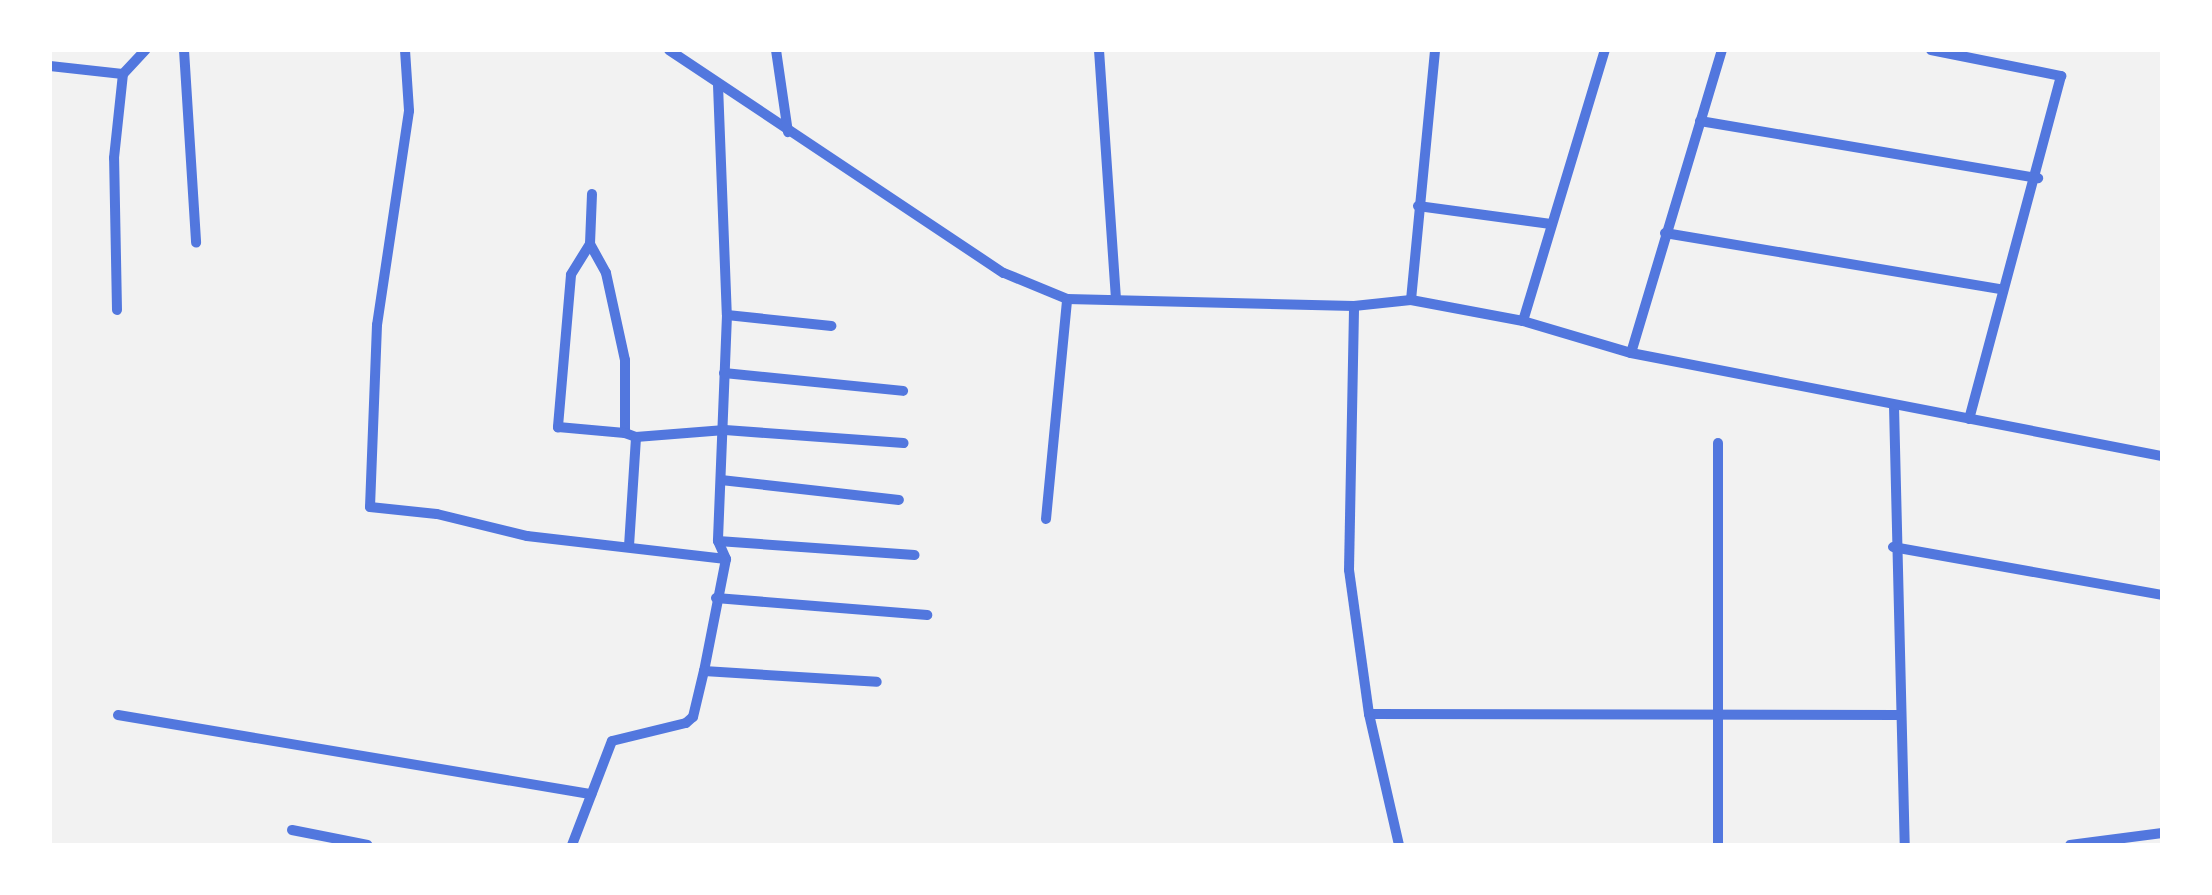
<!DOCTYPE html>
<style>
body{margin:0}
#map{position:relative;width:2212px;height:895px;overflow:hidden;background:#f2f2f2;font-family:Arial,sans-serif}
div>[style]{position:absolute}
.minor>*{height:10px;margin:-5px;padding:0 5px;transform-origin:5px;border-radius:5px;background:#5277de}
span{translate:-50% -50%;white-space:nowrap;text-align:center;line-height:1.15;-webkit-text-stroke:9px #fff;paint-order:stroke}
.frame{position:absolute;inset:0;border:52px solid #fff;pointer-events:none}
</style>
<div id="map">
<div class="minor">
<div style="left:184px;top:50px;width:193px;rotate:86.4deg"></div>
<div style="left:405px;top:50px;width:61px;rotate:86.2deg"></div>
<div style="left:409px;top:111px;width:216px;rotate:98.5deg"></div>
<div style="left:377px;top:325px;width:182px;rotate:92.2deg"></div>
<div style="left:370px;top:507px;width:67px;rotate:6deg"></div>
<div style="left:437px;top:514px;width:93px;rotate:13.7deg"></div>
<div style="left:527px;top:536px;width:200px;rotate:6.6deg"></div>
<div style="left:669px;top:50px;width:402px;rotate:33.7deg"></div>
<div style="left:1004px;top:273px;width:68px;rotate:22.4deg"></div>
<div style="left:1067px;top:299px;width:287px;rotate:1.4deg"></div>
<div style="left:776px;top:50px;width:83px;rotate:81.7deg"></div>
<div style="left:1099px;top:50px;width:248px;rotate:86.1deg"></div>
<div style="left:1931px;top:50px;width:133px;rotate:11.3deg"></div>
<div style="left:2061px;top:76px;width:355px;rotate:105deg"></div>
<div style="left:50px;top:66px;width:73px;rotate:6.3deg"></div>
<div style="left:123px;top:74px;width:33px;rotate:-47deg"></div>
<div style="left:718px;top:85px;width:230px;rotate:87.8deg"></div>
<div style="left:727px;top:315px;width:226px;rotate:92.3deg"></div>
<div style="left:718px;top:541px;width:20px;rotate:66deg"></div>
<div style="left:726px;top:559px;width:114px;rotate:101.1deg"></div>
<div style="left:704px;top:671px;width:173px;rotate:3.6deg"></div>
<div style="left:1700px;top:121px;width:343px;rotate:9.6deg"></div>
<div style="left:592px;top:194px;width:50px;rotate:92.3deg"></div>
<div style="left:590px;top:244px;width:33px;rotate:61deg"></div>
<div style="left:606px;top:273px;width:89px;rotate:77.7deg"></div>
<div style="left:625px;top:360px;width:73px;rotate:90deg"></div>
<div style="left:625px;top:433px;width:12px;rotate:20deg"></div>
<div style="left:1418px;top:206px;width:134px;rotate:7.7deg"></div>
<div style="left:1665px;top:233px;width:340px;rotate:9.5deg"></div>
<div style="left:590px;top:244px;width:36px;rotate:122deg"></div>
<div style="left:571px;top:275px;width:153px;rotate:94.9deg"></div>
<div style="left:558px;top:427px;width:67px;rotate:5.1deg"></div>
<div style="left:1411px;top:300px;width:251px;rotate:-84.5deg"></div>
<div style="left:117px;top:310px;width:152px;rotate:-91.1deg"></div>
<div style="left:114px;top:158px;width:84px;rotate:-83.9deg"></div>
<div style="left:727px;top:315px;width:105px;rotate:6deg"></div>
<div style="left:1523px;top:321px;width:283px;rotate:-73.2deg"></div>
<div style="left:1631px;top:353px;width:316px;rotate:-73.3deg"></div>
<div style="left:724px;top:373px;width:180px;rotate:5.7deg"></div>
<div style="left:1894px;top:406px;width:439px;rotate:88.6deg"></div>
<div style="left:1718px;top:443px;width:402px;rotate:90deg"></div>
<div style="left:721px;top:480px;width:179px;rotate:6.4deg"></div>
<div style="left:1046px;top:519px;width:221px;rotate:-84.5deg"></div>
<div style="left:718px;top:541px;width:197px;rotate:4.1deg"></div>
<div style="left:629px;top:546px;width:109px;rotate:-86.3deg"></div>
<div style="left:636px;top:437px;width:89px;rotate:-4.5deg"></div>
<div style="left:725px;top:430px;width:179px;rotate:4.2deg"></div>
<div style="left:1893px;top:547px;width:273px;rotate:10.1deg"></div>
<div style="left:716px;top:598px;width:212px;rotate:4.6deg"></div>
<div style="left:1369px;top:714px;width:530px;rotate:0.11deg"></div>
<div style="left:118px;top:715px;width:480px;rotate:9.5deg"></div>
<div style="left:292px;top:830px;width:77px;rotate:11.2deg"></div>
<div style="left:572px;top:845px;width:111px;rotate:-69deg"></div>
<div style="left:612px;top:741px;width:76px;rotate:-13.7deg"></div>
<div style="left:686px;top:723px;width:9px;rotate:-41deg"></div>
<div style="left:693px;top:717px;width:47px;rotate:-76.6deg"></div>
<div style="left:1399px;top:845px;width:134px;rotate:-102.9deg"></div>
<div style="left:1369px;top:714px;width:145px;rotate:-97.9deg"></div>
<div style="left:1349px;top:570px;width:264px;rotate:-88.9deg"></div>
<div style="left:1354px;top:306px;width:57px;rotate:-6deg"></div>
<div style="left:1411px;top:300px;width:114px;rotate:10.6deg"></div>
<div style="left:1523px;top:321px;width:113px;rotate:16.5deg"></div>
<div style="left:1631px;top:353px;width:541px;rotate:10.98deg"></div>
<div style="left:2070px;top:845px;width:93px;rotate:-7.4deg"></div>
</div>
<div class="frame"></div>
</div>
